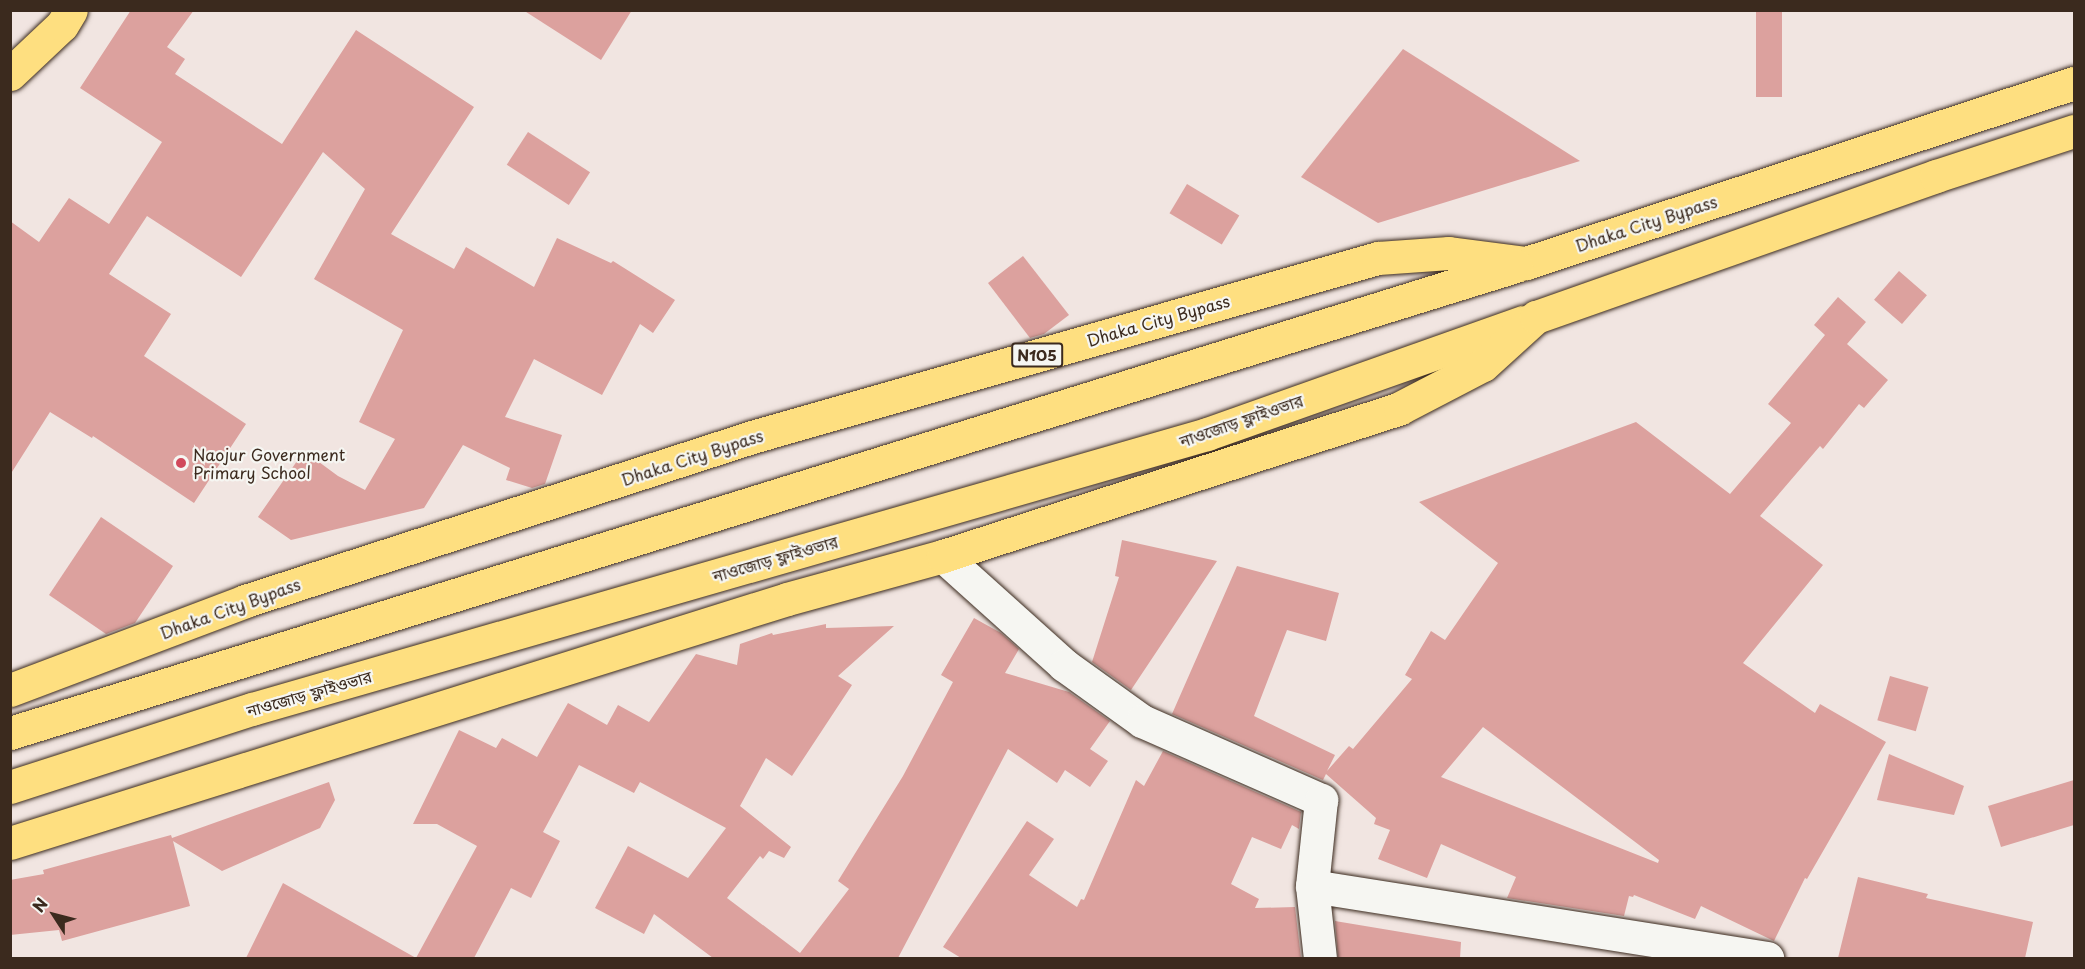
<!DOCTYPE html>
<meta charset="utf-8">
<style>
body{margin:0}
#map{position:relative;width:2085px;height:969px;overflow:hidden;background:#f1e5e1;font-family:"Playpen Sans","Noto Sans Bengali",sans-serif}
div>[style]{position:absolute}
.building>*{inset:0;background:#dca19e;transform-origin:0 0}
.roads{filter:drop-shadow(0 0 2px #3b2a1e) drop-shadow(0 0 2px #3b2a1e)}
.street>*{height:33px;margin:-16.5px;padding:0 16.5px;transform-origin:16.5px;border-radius:16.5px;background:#f6f6f2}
.highway>*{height:33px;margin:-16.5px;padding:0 16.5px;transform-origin:16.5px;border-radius:16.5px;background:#fedf80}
.dots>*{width:16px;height:16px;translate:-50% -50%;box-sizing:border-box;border:3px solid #f6f6f2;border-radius:50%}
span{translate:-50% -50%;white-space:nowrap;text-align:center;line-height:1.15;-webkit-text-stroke:4.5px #f6f6f2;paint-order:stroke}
.shield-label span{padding:2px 4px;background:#f6f6f2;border:2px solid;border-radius:4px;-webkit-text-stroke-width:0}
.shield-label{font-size:15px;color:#3b2a1e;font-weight:700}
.street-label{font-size:16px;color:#3b2a1e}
.poi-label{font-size:16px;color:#3b2a1e}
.left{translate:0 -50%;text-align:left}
.frame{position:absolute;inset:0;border:12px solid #3b2a1e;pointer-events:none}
.north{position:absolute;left:24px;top:885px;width:60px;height:60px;-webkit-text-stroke:4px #f6f6f2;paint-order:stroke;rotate:306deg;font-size:16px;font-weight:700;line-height:24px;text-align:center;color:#3b2a1e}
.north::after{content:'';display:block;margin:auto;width:21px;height:27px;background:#3b2a1e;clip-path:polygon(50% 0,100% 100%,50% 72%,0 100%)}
</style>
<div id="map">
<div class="building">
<div style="clip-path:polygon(131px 10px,194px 10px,167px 47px,185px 59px,175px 74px,282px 144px,356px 30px,474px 107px,391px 234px,454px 269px,466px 247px,534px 287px,557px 238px,611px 263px,613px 261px,675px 300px,653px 333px,640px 324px,602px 395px,534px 359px,505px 417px,562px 435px,545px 484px,532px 488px,506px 480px,510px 468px,463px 445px,424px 508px,291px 540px,258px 517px,304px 451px,338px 476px,365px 490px,395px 439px,359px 422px,403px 330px,314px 279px,365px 189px,323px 152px,241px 277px,147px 216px,109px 274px,171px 314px,144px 356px,246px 424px,194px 503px,93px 436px,92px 438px,50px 412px,10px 475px,10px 221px,39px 242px,69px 198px,109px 224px,162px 142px,80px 88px)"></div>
<div style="clip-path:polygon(523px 10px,632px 10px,601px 60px)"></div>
<div style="left:1756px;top:10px;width:26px;height:87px"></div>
<div style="clip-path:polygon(1403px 49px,1580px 161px,1378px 223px,1301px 177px)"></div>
<div style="left:528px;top:132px;width:74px;height:39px;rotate:33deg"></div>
<div style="left:1187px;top:184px;width:61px;height:34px;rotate:31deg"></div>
<div style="clip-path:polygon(1023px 256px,1069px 315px,1044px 334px,1030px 338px,988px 283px)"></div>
<div style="left:1899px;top:271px;width:37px;height:38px;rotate:41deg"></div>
<div style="clip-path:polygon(evenodd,1838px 297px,1866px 322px,1847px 344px,1888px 380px,1864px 408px,1859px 404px,1823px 449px,1820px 446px,1760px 516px,1823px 565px,1743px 663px,1815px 713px,1820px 704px,1886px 742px,1807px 879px,1805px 878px,1774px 941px,1701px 906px,1695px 919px,1634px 895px,1633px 897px,1629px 896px,1624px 916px,1507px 898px,1516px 877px,1441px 844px,1427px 878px,1378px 859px,1390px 830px,1374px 824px,1376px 818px,1326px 774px,1323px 780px,1172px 714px,1237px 566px,1339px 593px,1326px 641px,1287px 630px,1254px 716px,1335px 755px,1327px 771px,1349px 746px,1353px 749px,1412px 679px,1405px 675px,1431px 631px,1445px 640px,1498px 563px,1419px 502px,1636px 422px,1730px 494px,1791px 423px,1768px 404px,1825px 335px,1814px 325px,1838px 297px,1483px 727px,1659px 860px,1658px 863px,1441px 777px,1483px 727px)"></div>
<div style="clip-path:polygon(101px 517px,173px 566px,135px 623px,106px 634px,49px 595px)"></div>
<div style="clip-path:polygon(1122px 540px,1217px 561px,1131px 690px,1092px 662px,1119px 577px,1115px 576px)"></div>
<div style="clip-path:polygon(974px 618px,1001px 633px,1019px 649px,1005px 673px,1069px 692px,1110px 721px,1090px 749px,1108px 761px,1090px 787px,1065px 770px,1057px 783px,1008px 749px,898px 958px,713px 958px,654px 914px,644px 934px,595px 908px,628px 846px,688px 878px,726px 828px,640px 782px,634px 793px,579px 765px,543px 832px,560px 841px,531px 898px,511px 888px,474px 958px,246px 958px,283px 883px,416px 958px,477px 846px,437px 824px,413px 824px,459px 730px,496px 748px,502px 738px,537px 757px,568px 703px,607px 725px,618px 705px,649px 722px,696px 654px,737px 665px,740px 644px,772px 633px,773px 635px,826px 624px,826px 628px,894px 626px,838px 676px,852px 685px,792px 776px,766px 758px,740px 806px,791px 847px,784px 858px,769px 851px,763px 859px,760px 856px,727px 898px,800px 953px,849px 889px,838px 881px,903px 776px,953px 682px,941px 675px)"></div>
<div style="left:1890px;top:676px;width:40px;height:46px;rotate:16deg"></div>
<div style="clip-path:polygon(1163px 751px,1301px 812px,1299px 829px,1292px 825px,1281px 849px,1252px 837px,1231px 884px,1259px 899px,1255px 908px,1295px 907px,1301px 958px,961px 958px,943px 947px,1027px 821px,1054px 839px,1029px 875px,1077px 907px,1081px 899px,1084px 900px,1136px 780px,1144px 786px)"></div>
<div style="clip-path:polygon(1889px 754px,1964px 786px,1954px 815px,1877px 800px)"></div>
<div style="clip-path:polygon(2074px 780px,2074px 825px,2001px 847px,1988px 806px)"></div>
<div style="clip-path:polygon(329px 782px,335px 800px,320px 828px,222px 871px,173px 841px,190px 906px,62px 941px,59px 930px,10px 935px,10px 880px,44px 874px,43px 870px,171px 835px,172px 838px)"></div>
<div style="clip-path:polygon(1858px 877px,1928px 894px,1926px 898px,2033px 922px,2025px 958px,1838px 958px)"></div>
<div style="clip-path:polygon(1335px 921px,1461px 942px,1460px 958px,1338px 958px)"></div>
</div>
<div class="roads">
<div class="street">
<div style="left:943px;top:556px;width:163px;rotate:42deg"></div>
<div style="left:1064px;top:665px;width:96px;rotate:35.7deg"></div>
<div style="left:1142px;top:721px;width:196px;rotate:23.8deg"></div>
<div style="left:1321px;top:800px;width:86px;rotate:96deg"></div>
<div style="left:1312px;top:886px;width:461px;rotate:9deg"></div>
<div style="left:1312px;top:886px;width:72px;rotate:83.7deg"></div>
</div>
<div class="highway">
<div style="left:10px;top:74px;width:71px;rotate:-43.3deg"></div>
<div style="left:62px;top:25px;width:17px;rotate:-59deg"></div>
<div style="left:10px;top:690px;width:251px;rotate:-20.7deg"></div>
<div style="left:245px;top:601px;width:533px;rotate:-17.92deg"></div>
<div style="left:752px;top:437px;width:651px;rotate:-15.96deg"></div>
<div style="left:1378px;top:258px;width:71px;rotate:-4deg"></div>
<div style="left:1449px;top:253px;width:78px;rotate:7.4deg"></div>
<div style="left:1526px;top:263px;width:577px;rotate:-18.18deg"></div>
<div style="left:10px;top:733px;width:1577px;rotate:-17.23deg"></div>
<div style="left:10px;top:787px;width:254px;rotate:-17.9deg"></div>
<div style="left:252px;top:709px;width:994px;rotate:-16.06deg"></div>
<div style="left:1207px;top:434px;width:335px;rotate:-19.5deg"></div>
<div style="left:10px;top:843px;width:814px;rotate:-17.43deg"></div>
<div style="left:787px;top:599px;width:162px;rotate:-15.4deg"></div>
<div style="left:943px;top:556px;width:480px;rotate:-17.9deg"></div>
<div style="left:1400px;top:408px;width:93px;rotate:-27.4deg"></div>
<div style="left:1483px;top:365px;width:72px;rotate:-42.2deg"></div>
<div style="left:1536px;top:317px;width:424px;rotate:-19.4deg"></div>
<div style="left:1936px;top:176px;width:145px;rotate:-18.1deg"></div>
</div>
</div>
<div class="dots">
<div style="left:181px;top:463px;background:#d1495b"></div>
</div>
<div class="shield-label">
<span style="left:1037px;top:355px">N105</span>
</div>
<div class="street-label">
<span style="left:1646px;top:223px;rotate:-18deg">Dhaka City Bypass</span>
<span style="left:1158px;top:320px;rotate:-16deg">Dhaka City Bypass</span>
<span style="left:1241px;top:420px;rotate:-19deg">নাওজোড় ফ্লাইওভার</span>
<span style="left:692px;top:457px;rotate:-18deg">Dhaka City Bypass</span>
<span style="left:775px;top:558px;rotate:-16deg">নাওজোড় ফ্লাইওভার</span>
<span style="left:230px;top:608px;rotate:-20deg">Dhaka City Bypass</span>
<span style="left:309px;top:693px;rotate:-16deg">নাওজোড় ফ্লাইওভার</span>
</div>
<div class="poi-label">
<span class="left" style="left:193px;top:463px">Naojur Government<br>Primary School</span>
</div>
<div class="frame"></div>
<div class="north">N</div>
</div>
